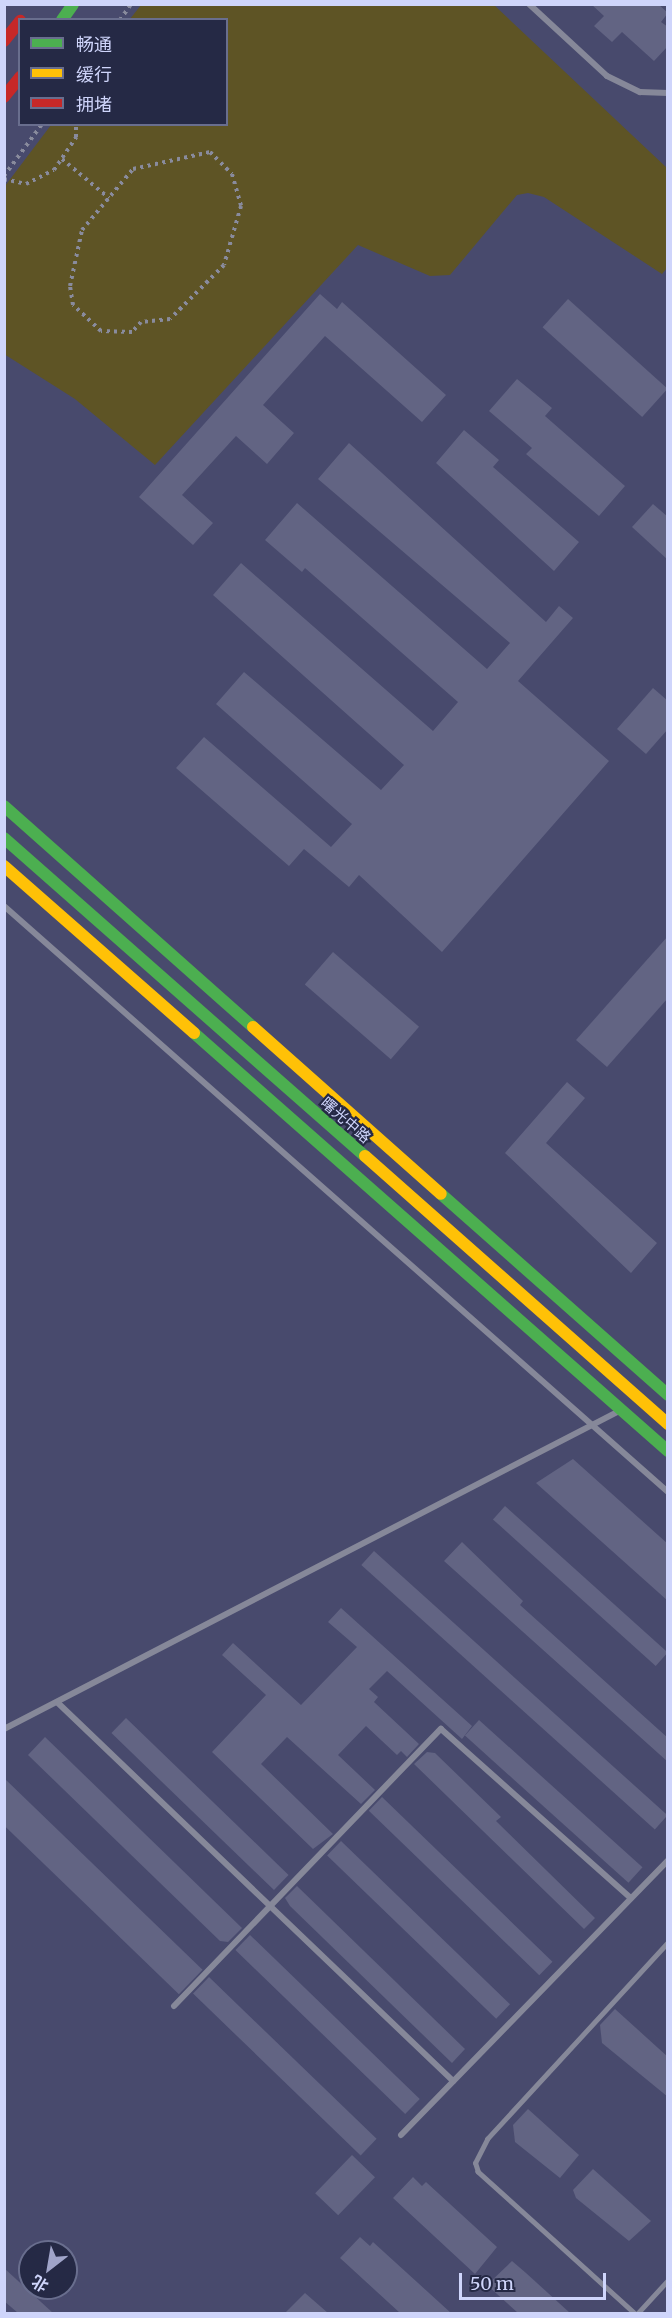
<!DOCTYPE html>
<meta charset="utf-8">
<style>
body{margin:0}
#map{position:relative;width:672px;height:2318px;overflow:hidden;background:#484a6d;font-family:Merriweather,"Noto Sans SC",serif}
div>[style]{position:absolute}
.green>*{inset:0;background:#5e5425}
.building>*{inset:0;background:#626483;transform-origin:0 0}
.path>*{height:4px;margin-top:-2px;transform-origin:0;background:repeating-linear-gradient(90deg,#898b9d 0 3px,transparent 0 7.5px)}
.lane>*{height:4.5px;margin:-2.25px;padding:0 2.25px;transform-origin:2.25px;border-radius:2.25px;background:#868899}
.street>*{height:6px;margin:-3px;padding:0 3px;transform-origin:3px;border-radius:3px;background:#868899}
.fast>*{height:12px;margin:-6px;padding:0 6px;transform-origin:6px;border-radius:6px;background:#4caf50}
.slow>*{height:12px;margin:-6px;padding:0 6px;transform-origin:6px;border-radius:6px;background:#ffc107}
.jam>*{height:12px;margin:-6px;padding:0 6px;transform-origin:6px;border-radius:6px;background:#c62828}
span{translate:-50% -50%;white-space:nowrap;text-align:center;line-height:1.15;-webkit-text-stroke:4.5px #252945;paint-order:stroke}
.street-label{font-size:15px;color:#cfd5fb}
.frame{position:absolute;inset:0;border:6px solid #cfd5fb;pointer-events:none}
.legend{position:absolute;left:18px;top:18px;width:210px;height:108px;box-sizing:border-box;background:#252945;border:2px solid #696e8e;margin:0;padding:8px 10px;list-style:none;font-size:18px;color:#cfd5fb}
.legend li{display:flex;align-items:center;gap:12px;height:30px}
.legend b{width:30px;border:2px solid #696e8e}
.north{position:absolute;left:18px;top:2240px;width:60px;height:60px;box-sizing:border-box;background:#252945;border:2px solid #696e8e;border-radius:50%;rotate:211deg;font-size:16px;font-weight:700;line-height:24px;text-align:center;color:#cfd5fb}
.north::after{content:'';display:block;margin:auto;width:21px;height:27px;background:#a0a4c9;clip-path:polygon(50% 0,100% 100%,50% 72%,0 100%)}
.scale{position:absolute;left:459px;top:2273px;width:147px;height:27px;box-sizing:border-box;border:3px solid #cfd5fb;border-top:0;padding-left:8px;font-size:18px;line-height:21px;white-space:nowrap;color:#cfd5fb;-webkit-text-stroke:4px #252945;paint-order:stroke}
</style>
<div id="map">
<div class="green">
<div style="clip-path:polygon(141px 5px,494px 5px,667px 168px,667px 268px,662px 274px,544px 197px,528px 193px,517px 195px,450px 275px,430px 276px,358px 245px,155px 465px,75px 399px,4px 354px,5px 186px,51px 125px,226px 124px,226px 20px,130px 19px)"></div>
</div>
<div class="building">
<div style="clip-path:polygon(591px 4px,658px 4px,668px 13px,661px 22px,668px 27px,668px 46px,654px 61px,622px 32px,612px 42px,594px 26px,604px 16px)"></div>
<div style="clip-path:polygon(320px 294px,337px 309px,342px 302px,446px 395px,422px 422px,325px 336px,263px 405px,294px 433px,267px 464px,236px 436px,182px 495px,213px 523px,193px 545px,139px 497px)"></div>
<div style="left:568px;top:299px;width:134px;height:38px;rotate:42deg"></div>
<div style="clip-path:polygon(517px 379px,552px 408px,545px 416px,625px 486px,599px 516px,526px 454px,532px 448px,489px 411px)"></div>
<div style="clip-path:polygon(464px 430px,499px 460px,493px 467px,579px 542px,554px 571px,436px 463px)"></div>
<div style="clip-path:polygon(349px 443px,546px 622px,559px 606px,573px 618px,518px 681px,609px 761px,442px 952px,359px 875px,349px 887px,304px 849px,289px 866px,176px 768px,204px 737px,331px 847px,352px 824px,216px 704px,244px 672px,381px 790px,404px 765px,213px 595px,241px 563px,433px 731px,458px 702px,305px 568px,302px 572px,265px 540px,297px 503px,487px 669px,510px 643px,318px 479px)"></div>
<div style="clip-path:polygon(653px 504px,668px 517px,668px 560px,632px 527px)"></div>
<div style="clip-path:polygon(653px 688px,668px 701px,668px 729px,646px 754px,617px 729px)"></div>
<div style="clip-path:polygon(668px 936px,668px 998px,607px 1067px,576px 1040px)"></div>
<div style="left:333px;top:952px;width:114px;height:43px;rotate:41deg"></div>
<div style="clip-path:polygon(567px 1082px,585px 1098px,546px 1143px,657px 1243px,631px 1273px,505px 1153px)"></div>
<div style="clip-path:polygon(573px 1459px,668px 1544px,668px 1601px,536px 1483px)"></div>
<div style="left:505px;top:1506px;width:219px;height:18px;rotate:42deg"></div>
<div style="clip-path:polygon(462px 1542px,523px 1601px,520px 1605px,668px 1738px,668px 1762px,444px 1561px)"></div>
<div style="left:374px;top:1551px;width:395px;height:19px;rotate:42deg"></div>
<div style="clip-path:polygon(341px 1608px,472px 1726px,462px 1739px,387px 1671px,369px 1689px,378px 1697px,374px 1702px,419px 1744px,407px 1757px,401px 1751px,397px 1755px,366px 1726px,338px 1755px,375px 1790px,361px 1804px,287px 1737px,261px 1764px,333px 1834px,313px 1849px,212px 1752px,266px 1695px,222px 1655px,233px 1643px,301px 1705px,357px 1647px,328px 1622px)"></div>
<div style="left:126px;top:1718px;width:226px;height:21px;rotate:44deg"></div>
<div style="left:479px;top:1720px;width:220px;height:21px;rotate:42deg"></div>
<div style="clip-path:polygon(45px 1737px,242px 1928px,228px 1942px,220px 1941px,28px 1755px)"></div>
<div style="clip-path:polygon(427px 1752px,435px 1753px,501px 1817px,496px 1821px,595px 1918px,584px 1929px,414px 1764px)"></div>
<div style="left:4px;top:1778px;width:276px;height:34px;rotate:44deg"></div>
<div style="left:382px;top:1797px;width:237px;height:19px;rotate:44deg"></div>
<div style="left:341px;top:1841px;width:235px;height:20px;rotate:44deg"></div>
<div style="clip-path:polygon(297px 1886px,465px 2049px,452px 2063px,290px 1906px,285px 1898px)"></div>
<div style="left:250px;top:1935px;width:236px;height:21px;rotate:44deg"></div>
<div style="left:209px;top:1977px;width:233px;height:23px;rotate:44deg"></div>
<div style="clip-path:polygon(615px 2009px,668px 2057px,668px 2097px,602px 2043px,600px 2025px)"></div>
<div style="clip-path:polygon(528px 2109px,579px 2155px,560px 2178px,515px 2142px,513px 2125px)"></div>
<div style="left:352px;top:2155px;width:32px;height:53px;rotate:44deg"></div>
<div style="clip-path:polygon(593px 2169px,651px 2221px,629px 2241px,576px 2198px,573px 2190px)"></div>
<div style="clip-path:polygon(413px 2177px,422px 2186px,426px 2182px,497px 2247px,475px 2274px,393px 2198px)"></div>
<div style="clip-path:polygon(360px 2237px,370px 2246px,373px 2242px,451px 2313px,400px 2313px,340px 2258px)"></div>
<div style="clip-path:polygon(512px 2261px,526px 2273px,570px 2313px,518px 2313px,487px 2285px)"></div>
<div style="clip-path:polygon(4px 2268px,53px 2313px,18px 2313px,4px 2301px)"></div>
<div style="clip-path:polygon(305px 2293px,328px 2313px,285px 2313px)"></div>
</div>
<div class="path">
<div style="left:120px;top:20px;width:19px;rotate:-55deg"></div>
<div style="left:210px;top:152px;width:31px;rotate:45deg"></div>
<div style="left:232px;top:174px;width:33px;rotate:74deg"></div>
<div style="left:241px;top:206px;width:61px;rotate:106.1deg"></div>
<div style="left:224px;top:265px;width:76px;rotate:135deg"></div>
<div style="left:170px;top:319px;width:29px;rotate:174deg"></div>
<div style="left:141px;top:322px;width:13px;rotate:132deg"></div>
<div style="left:132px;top:332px;width:31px;rotate:-178deg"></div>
<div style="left:101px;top:331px;width:38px;rotate:-137deg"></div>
<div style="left:73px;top:305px;width:19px;rotate:-99deg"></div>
<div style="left:70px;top:286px;width:57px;rotate:-77.9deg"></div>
<div style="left:82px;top:230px;width:80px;rotate:-50.1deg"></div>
<div style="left:133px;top:169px;width:79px;rotate:-12.4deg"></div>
<div style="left:62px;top:159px;width:61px;rotate:39.7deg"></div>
<div style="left:4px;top:176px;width:64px;rotate:-53.8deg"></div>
<div style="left:4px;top:179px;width:23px;rotate:13deg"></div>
<div style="left:26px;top:184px;width:31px;rotate:-27deg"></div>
<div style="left:54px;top:170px;width:40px;rotate:-56deg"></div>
<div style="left:76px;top:137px;width:13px;rotate:-90deg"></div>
</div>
<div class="lane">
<div style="left:635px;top:2314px;width:212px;rotate:-137.9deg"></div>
<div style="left:478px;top:2172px;width:9px;rotate:-108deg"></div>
<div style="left:475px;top:2163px;width:27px;rotate:-63deg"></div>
<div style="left:487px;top:2139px;width:268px;rotate:-47.4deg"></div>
<div style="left:637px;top:2314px;width:46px;rotate:-47.6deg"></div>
</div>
<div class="street">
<div style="left:529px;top:4px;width:106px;rotate:42.7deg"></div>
<div style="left:607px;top:76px;width:37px;rotate:26deg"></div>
<div style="left:640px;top:92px;width:28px;rotate:2deg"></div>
<div style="left:4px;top:906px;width:886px;rotate:41.43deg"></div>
<div style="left:58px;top:1703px;width:547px;rotate:43.74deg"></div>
<div style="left:4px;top:1729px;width:695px;rotate:-27.34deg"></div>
<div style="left:174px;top:2006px;width:385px;rotate:-46.1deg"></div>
<div style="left:441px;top:1729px;width:254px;rotate:41.7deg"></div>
<div style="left:401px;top:2135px;width:383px;rotate:-45.8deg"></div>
</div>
<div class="fast">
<div style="left:62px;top:20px;width:19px;rotate:-55deg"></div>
<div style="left:4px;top:806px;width:333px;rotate:41.6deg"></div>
<div style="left:4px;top:838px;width:481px;rotate:41.4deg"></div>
<div style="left:194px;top:1033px;width:632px;rotate:41.41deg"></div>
<div style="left:441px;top:1194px;width:303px;rotate:41.5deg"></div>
</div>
<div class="slow">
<div style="left:4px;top:866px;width:253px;rotate:41.3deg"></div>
<div style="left:253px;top:1027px;width:251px;rotate:41.6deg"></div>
<div style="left:365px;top:1156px;width:405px;rotate:41.5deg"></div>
</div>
<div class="jam">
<div style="left:4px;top:41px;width:26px;rotate:-51deg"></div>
<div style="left:4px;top:97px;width:26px;rotate:-51deg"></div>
</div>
<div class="street-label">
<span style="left:346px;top:1120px;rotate:41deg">曙光中路</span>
</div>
<div class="frame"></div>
<ul class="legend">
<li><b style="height:8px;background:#4caf50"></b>畅通</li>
<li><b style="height:8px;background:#ffc107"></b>缓行</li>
<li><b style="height:8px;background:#c62828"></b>拥堵</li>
</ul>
<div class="north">北</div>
<div class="scale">50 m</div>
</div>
